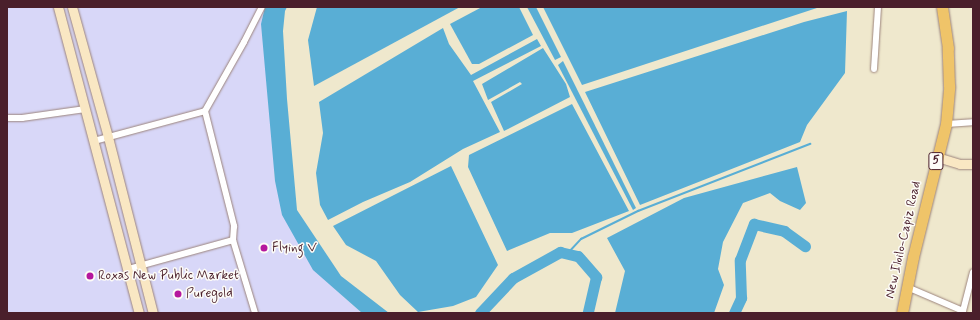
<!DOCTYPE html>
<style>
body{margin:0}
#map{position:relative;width:980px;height:320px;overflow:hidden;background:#efe8cd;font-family:Mynerve,sans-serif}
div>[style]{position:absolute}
.built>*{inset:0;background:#d8d7f8}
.water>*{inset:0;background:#59aed5}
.stream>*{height:2px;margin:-1px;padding:0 1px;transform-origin:1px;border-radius:1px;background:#59aed5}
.river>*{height:11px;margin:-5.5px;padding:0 5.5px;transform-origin:5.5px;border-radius:5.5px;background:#59aed5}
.roads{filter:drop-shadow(0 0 1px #9c847c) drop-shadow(0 0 1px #9c847c)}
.street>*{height:6px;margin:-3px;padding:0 3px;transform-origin:3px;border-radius:3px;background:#fff}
.secondary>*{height:9px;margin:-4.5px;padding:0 4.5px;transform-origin:4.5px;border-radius:4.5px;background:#f9e7c3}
.highway>*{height:11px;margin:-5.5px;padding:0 5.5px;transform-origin:5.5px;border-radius:5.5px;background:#efc469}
.dots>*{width:11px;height:11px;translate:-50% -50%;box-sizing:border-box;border:2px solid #fdfcf7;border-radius:50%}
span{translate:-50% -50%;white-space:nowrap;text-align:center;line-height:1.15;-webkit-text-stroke:3px #fdfcf7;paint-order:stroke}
.shield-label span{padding:1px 3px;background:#fdfcf7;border:1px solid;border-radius:3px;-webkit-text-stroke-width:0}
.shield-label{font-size:12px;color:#4a1f2b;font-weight:700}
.street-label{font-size:13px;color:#4a1f2b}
.poi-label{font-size:13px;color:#4a1f2b}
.left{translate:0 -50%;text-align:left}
.frame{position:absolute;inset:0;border:8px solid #4a1f2b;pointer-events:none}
</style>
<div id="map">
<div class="built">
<div style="clip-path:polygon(7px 7px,265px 7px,275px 181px,314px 270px,362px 313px,7px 313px)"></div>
</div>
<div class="water">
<div style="clip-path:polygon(265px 7px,287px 7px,285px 11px,283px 31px,287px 99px,297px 210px,341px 276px,389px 313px,362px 313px,313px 270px,282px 215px,275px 181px,261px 24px)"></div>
<div style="clip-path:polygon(317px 7px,460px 7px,314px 86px,308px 40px)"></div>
<div style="clip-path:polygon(482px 7px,519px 7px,533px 35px,479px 64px,472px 64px,450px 24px)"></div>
<div style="clip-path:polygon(527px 7px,536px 7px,561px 57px,555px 60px)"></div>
<div style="clip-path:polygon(543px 7px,820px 7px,582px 85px)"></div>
<div style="clip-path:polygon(847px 11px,845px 73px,807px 125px,800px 142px,640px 205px,585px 92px,804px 22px)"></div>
<div style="clip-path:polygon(443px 28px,449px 44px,471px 75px,537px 39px,541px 46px,473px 81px,500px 132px,463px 149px,410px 182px,363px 202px,328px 220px,320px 205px,316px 173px,323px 133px,319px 102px)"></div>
<div style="clip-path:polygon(543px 48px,566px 84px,570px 97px,504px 131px,491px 102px,522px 84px,520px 82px,488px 100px,482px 84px)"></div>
<div style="clip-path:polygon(563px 61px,636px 208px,633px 210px,558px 65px)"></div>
<div style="clip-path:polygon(572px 104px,629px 211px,572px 233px,550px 233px,507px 251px,468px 167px,469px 155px)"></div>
<div style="clip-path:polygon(451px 166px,498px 265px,476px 297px,453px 306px,418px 312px,400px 295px,376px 261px,346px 245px,333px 226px)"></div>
<div style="clip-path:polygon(797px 167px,806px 203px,800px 210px,780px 201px,770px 193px,743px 203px,723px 242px,718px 269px,724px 285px,714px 313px,615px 313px,625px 271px,607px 238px,684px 198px)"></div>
</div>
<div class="stream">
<div style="left:567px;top:254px;width:21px;rotate:-47deg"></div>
<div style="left:581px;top:239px;width:64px;rotate:-26.2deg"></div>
<div style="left:638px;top:211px;width:185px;rotate:-21.3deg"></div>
</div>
<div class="river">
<div style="left:480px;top:313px;width:48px;rotate:-46.7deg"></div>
<div style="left:513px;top:278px;width:54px;rotate:-29deg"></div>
<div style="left:560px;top:252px;width:18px;rotate:13deg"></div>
<div style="left:578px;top:256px;width:28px;rotate:49deg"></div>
<div style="left:596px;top:277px;width:37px;rotate:103deg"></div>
<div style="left:734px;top:313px;width:17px;rotate:-65deg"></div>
<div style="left:741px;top:298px;width:38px;rotate:-92deg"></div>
<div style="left:740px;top:260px;width:39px;rotate:-69deg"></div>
<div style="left:754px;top:224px;width:31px;rotate:13deg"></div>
<div style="left:784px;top:231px;width:26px;rotate:36deg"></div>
</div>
<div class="roads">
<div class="street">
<div style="left:874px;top:69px;width:62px;rotate:-86.3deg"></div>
<div style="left:205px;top:111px;width:119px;rotate:75.8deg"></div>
<div style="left:234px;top:226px;width:14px;rotate:94deg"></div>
<div style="left:233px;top:240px;width:76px;rotate:73.2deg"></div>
<div style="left:7px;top:118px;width:15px"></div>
<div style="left:22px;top:118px;width:64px;rotate:-8.1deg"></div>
<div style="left:946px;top:124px;width:27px;rotate:-4deg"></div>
<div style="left:94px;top:141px;width:115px;rotate:-15.1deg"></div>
<div style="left:205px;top:111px;width:79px;rotate:-60.5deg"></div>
<div style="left:244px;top:42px;width:39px;rotate:-63deg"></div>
<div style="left:128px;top:269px;width:109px;rotate:-15.4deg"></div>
<div style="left:907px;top:287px;width:61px;rotate:23.2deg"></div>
<div style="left:963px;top:311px;width:40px;rotate:-75.6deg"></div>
</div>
<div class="secondary">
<div style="left:58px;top:7px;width:317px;rotate:75.2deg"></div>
<div style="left:72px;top:7px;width:135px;rotate:74.5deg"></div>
<div style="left:108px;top:137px;width:182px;rotate:75.7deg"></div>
<div style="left:937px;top:157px;width:24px;rotate:17deg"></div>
<div style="left:960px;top:164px;width:13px"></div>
</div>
<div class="highway">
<div style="left:902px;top:313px;width:57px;rotate:-78.9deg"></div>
<div style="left:913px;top:257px;width:137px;rotate:-76.1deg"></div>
<div style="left:946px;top:124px;width:38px;rotate:-85deg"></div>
<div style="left:949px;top:86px;width:38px;rotate:-92deg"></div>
<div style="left:948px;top:48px;width:41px;rotate:-98.3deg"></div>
</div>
</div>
<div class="dots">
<div style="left:264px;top:248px;background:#b5179e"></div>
<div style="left:90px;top:276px;background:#b5179e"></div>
<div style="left:178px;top:294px;background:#b5179e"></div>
</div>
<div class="shield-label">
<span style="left:936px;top:161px">5</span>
</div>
<div class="street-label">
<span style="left:904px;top:240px;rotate:-77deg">New Iloilo-Capiz Road</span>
</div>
<div class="poi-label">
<span class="left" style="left:272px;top:248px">Flying V</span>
<span class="left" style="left:98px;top:276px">Roxas New Public Market</span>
<span class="left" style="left:186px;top:294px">Puregold</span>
</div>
<div class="frame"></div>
</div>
